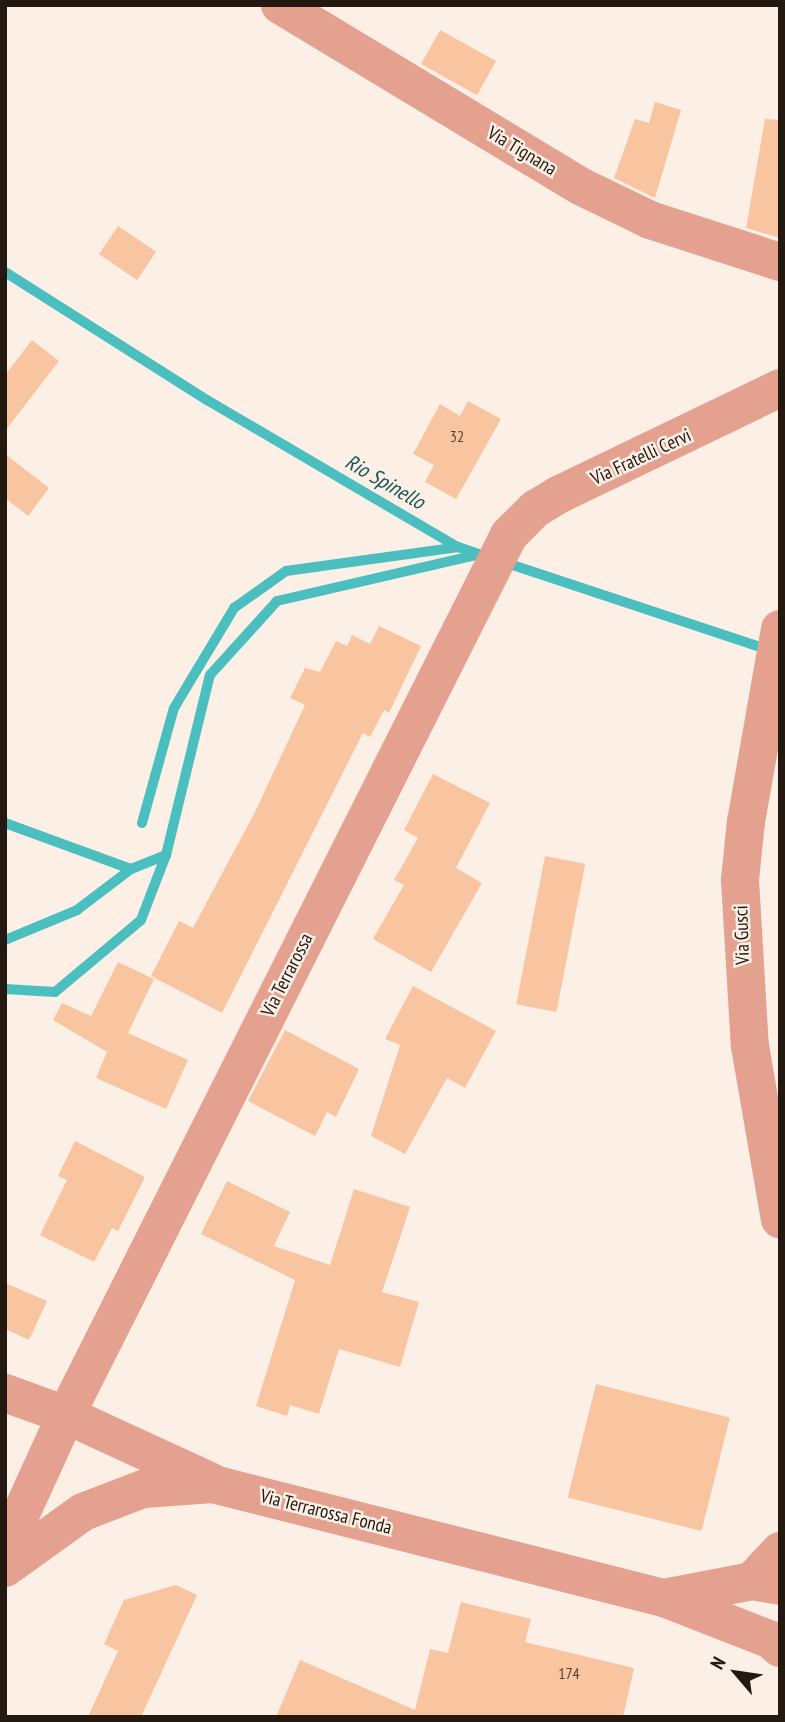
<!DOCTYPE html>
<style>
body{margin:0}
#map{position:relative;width:785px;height:1722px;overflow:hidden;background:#fcefe6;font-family:"PT Sans Narrow",sans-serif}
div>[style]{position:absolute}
.stream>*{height:10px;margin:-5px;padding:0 5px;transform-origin:5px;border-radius:5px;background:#4bbfbf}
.building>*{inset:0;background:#f9c5a0;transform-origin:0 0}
.minor>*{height:38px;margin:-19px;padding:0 19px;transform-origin:19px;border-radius:19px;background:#e4a18f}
.tertiary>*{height:38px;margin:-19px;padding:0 19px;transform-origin:19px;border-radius:19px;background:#e4a18f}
span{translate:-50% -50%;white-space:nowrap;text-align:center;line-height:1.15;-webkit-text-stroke:5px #fcefe6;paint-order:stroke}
.number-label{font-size:16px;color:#584435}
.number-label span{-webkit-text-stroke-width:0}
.street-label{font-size:19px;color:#231911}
.water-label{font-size:21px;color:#145757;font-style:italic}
.frame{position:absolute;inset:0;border:7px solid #231911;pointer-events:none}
.north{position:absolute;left:701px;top:1638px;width:70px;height:70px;-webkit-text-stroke:5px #fcefe6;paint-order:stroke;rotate:299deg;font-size:19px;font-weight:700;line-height:28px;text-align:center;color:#231911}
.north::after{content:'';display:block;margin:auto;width:24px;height:32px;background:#231911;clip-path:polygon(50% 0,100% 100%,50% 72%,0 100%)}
</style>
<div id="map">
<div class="stream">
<div style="left:5px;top:272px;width:239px;rotate:32.4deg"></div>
<div style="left:207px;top:400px;width:291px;rotate:30.4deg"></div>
<div style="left:458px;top:547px;width:329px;rotate:18.3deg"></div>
<div style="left:5px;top:823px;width:134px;rotate:20.1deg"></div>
<div style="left:131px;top:869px;width:38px;rotate:-22deg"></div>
<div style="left:166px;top:855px;width:185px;rotate:-76.3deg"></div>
<div style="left:210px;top:675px;width:100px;rotate:-47.8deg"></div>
<div style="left:277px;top:601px;width:205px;rotate:-13deg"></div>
<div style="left:142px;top:823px;width:119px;rotate:-74.5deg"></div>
<div style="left:174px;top:708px;width:117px;rotate:-59deg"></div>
<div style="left:234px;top:608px;width:64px;rotate:-35.4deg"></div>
<div style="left:286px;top:571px;width:174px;rotate:-7.9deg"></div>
<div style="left:5px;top:940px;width:78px;rotate:-22.6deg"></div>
<div style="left:77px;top:910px;width:68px;rotate:-37.2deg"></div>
<div style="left:5px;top:989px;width:50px;rotate:3.4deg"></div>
<div style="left:55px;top:992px;width:112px;rotate:-39.9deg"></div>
<div style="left:141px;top:920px;width:70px;rotate:-69deg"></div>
</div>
<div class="building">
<div style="left:440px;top:30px;width:64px;height:39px;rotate:29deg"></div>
<div style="clip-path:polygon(655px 102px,681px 110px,655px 198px,614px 178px,635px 119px,649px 123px)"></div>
<div style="clip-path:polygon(765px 119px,780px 120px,780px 238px,746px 228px)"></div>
<div style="left:118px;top:226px;width:46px;height:34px;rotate:34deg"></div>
<div style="clip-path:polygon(32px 340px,59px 361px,5px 431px,5px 375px)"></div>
<div style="clip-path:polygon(468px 401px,501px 419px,456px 499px,425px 482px,434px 465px,413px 454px,440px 404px,460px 416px)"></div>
<div style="clip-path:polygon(5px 454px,49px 488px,28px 516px,5px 498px)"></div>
<div style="clip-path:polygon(379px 626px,421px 646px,389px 713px,384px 710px,370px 737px,363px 733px,222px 1013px,151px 976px,179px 921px,193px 928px,255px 812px,305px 705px,290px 698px,305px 668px,320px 672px,336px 641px,347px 646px,352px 635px,370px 644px)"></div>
<div style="clip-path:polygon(433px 774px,490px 803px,456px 868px,482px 883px,431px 972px,373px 939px,404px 885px,394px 880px,418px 838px,404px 830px)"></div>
<div style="left:545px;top:856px;width:41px;height:151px;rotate:11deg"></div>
<div style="clip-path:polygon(118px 962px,154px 979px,128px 1033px,188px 1060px,166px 1109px,96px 1078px,107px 1052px,53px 1020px,62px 1003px,91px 1016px)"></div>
<div style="clip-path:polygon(413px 986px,496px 1031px,465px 1088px,447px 1078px,405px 1154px,371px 1136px,400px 1045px,385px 1039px)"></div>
<div style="clip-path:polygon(285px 1030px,359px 1069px,336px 1117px,327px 1112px,315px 1136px,248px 1101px)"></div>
<div style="clip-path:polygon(75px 1141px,145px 1177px,118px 1231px,112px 1228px,94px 1262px,40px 1235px,67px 1180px,58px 1176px)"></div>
<div style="clip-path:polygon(227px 1181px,290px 1212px,274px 1246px,330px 1265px,354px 1189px,410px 1207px,382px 1292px,419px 1302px,400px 1367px,339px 1349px,319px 1414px,290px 1405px,287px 1416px,256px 1406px,295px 1280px,201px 1234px)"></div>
<div style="clip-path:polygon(5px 1283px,47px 1301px,29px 1340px,5px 1329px)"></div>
<div style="left:596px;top:1384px;width:138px;height:117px;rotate:14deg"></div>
<div style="clip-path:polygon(176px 1585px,197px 1595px,141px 1717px,88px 1717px,118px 1651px,104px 1644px,124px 1600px)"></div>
<div style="clip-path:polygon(461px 1602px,531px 1619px,525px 1642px,634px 1668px,623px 1717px,276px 1717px,300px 1660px,415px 1710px,430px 1649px,448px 1653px)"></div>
</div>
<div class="minor">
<div style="left:280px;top:5px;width:353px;rotate:31.1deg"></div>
<div style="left:582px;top:187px;width:76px;rotate:25.9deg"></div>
<div style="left:650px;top:220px;width:137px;rotate:17.9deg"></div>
<div style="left:5px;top:1393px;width:65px;rotate:19.8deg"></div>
<div style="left:66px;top:1415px;width:161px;rotate:24.7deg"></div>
<div style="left:13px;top:1559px;width:30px;rotate:-88deg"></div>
<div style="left:14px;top:1529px;width:125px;rotate:-65.5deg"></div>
<div style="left:66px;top:1415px;width:985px;rotate:-63.28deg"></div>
<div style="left:509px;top:535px;width:37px;rotate:-45deg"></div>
<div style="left:535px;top:509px;width:29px;rotate:-31deg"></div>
<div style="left:560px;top:494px;width:244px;rotate:-25.7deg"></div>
<div style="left:5px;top:1568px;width:96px;rotate:-35.7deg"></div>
<div style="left:83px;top:1512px;width:64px;rotate:-21deg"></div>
<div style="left:143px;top:1489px;width:70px;rotate:-4.1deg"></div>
<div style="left:213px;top:1484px;width:465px;rotate:14.2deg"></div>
<div style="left:664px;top:1598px;width:115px;rotate:21.4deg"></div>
<div style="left:771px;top:1640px;width:12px;rotate:42deg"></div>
<div style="left:752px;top:1581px;width:41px;rotate:-47deg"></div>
<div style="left:664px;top:1598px;width:90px;rotate:-10.9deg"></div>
<div style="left:752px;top:1581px;width:28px;rotate:10deg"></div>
</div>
<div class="tertiary">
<div style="left:780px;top:629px;width:195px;rotate:100deg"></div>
<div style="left:746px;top:821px;width:59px;rotate:95.8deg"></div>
<div style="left:740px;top:880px;width:166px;rotate:86.6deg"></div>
<div style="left:750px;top:1046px;width:176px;rotate:80.2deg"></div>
</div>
<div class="number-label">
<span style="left:457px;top:436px">32</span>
<span style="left:569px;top:1673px">174</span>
</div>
<div class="street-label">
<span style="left:522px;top:151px;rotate:31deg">Via Tignana</span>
<span style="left:641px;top:457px;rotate:-25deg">Via Fratelli Cervi</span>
<span style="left:742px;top:935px;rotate:-92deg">Via Gusci</span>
<span style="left:287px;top:975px;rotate:-63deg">Via Terrarossa</span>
<span style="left:326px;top:1512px;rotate:14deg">Via Terrarossa Fonda</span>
</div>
<div class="water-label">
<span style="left:385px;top:482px;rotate:30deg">Rio Spinello</span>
</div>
<div class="frame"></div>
<div class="north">N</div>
</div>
